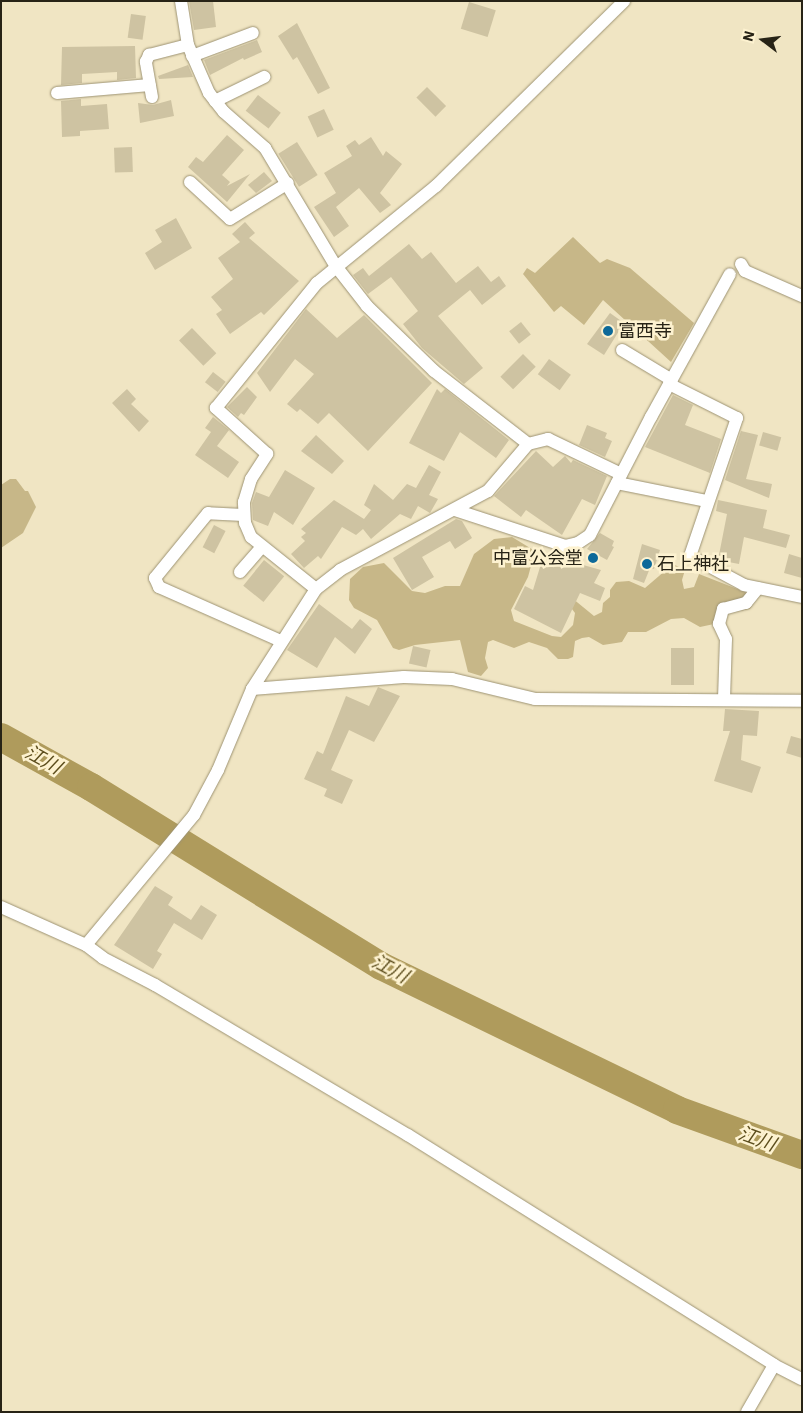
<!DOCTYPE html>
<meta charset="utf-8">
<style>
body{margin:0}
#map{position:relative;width:803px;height:1413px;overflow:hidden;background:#f0e5c3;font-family:"IBM Plex Sans","Noto Sans JP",sans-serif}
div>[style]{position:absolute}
.green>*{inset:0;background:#c7b788}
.river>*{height:28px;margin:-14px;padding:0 14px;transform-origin:14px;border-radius:14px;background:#af9b5c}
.building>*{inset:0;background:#cec3a2;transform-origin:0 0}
.roads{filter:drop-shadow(0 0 1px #9d9373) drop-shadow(0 0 1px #9d9373)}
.minor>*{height:12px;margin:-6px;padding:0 6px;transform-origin:6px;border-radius:6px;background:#fff}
.dots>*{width:14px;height:14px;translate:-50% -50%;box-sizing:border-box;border:2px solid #fdf2d0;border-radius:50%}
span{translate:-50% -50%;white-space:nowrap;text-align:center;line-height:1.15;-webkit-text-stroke:5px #fdf2d0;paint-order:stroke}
.poi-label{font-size:18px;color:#272316}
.left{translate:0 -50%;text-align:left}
.right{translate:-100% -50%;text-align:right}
.water-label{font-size:19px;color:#5d4e1d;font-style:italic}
.frame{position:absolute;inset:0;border:2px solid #272316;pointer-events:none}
.north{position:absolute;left:738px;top:15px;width:50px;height:50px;-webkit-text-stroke:4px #fdf2d0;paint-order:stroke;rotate:285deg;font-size:14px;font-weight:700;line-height:20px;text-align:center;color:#272316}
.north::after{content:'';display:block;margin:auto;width:18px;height:22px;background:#272316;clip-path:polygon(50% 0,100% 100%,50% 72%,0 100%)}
</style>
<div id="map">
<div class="green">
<div style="clip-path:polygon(573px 237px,600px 263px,607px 259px,630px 268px,694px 323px,671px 362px,603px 300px,584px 325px,561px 306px,554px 312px,523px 274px,527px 268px,535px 273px)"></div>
<div style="clip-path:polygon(10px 479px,16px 479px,25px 491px,28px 491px,36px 507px,23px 533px,1px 548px,1px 485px)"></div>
<div style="clip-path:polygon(512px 537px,535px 551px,528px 577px,511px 610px,514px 621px,552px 636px,561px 637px,573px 625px,575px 613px,569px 605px,572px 598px,594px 616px,602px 612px,603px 603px,610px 597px,610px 590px,616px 582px,629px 581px,645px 588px,673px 564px,685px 570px,682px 580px,684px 589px,694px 587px,699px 574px,745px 592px,754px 601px,750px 609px,728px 613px,714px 624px,700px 627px,684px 618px,671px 619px,646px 632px,628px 632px,622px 642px,616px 643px,603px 645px,589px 637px,582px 638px,575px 641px,573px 657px,568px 659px,558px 659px,547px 648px,529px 642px,514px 648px,493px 640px,488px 642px,485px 658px,488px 668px,481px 676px,468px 672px,460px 640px,415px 645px,399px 650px,393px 648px,377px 620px,354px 608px,349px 600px,350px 579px,363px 567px,384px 563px,412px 591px,425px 593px,445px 586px,460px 586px,474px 554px,494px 539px)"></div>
</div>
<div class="river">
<div style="left:1px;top:737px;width:103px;rotate:29.1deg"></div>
<div style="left:91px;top:787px;width:341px;rotate:31.7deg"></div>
<div style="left:381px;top:966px;width:329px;rotate:25.9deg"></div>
<div style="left:677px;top:1110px;width:133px;rotate:19.8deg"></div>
</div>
<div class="building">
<div style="clip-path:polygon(189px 1px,213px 1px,216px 27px,194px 30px)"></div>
<div style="left:469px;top:2px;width:28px;height:28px;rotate:17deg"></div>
<div style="left:131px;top:14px;width:15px;height:24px;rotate:8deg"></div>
<div style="clip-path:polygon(297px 23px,330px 88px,318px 94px,297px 57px,293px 60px,278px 36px)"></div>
<div style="clip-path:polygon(257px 40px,262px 52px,244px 60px,243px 58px,210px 75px,204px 60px)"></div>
<div style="clip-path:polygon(135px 46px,136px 78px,117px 80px,117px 72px,82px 74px,82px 83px,61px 85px,62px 47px)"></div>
<div style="clip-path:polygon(188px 65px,193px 77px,159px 79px,158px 76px)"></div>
<div style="left:427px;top:87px;width:27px;height:15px;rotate:45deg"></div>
<div style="left:258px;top:95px;width:29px;height:20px;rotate:38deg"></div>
<div style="clip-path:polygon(81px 99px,81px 106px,107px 104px,109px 129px,80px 131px,80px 136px,62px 137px,61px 101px)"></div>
<div style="clip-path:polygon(171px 100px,174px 116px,140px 123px,138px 103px,153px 105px)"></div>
<div style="left:324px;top:109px;width:23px;height:18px;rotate:65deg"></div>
<div style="clip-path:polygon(227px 135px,244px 150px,222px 175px,230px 182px,227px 186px,250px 174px,227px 202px,188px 167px,196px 157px,203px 162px)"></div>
<div style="clip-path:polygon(371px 137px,383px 156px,386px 151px,402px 164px,380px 193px,391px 205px,380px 213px,359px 188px,336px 207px,349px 226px,334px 237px,314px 207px,336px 193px,324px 173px,352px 156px,346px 146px,355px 140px,359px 145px)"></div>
<div style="left:297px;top:142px;width:39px;height:22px;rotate:58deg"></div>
<div style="left:132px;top:147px;width:25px;height:18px;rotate:88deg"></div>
<div style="clip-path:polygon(264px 172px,272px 181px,256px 193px,248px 185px)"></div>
<div style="clip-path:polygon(176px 218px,192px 248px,155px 270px,145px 253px,162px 242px,155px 230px)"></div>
<div style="clip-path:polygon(245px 222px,255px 233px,249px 238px,299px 281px,264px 315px,261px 312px,230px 334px,216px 314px,222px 310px,211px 297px,233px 279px,218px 258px,240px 242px,232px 234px)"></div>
<div style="clip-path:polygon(409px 244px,422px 259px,431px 252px,456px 283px,478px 266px,491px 282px,499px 276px,506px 286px,482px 305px,470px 290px,438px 316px,483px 368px,464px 384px,422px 348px,403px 324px,418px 311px,391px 277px,368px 294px,353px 275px,363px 268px,369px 276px)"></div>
<div style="clip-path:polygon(306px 309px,337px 338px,364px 315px,432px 383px,368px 451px,329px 413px,318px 424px,300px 409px,297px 412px,287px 404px,314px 374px,295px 359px,270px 392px,257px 373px)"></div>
<div style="clip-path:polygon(610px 313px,624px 323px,604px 355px,587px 344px)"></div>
<div style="left:521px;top:322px;width:16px;height:15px;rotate:52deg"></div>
<div style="left:192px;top:328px;width:35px;height:18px;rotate:46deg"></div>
<div style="left:523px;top:354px;width:18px;height:32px;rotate:45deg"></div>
<div style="left:549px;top:359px;width:27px;height:19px;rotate:36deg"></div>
<div style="left:213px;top:372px;width:16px;height:13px;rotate:38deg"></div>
<div style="clip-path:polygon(247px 387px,257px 397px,244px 415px,241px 413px,238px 417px,227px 407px)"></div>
<div style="clip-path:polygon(127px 389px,136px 399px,131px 404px,149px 421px,139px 432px,112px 403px)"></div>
<div style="clip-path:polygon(437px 389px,441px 393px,445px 389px,509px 440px,496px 458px,460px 432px,444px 461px,409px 443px)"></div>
<div style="clip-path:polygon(673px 395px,693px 405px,685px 425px,721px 439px,710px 473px,645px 447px)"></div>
<div style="clip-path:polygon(213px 417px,229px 430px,217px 446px,239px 462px,228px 478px,195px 455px,211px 432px,205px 428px)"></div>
<div style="clip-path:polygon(587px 425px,607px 433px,605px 438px,612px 441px,605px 457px,579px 445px)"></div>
<div style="clip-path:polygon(741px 431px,758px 435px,746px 479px,772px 484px,769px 498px,725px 480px)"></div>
<div style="left:763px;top:432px;width:19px;height:14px;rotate:16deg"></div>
<div style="clip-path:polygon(316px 435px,344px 461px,332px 474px,301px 451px)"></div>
<div style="clip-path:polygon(536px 451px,553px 467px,565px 456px,571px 463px,573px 460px,607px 476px,595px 505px,582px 499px,562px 535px,526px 510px,521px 517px,494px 496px)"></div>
<div style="clip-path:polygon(429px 465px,441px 472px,429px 495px,438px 499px,430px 513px,418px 506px,411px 519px,400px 514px,371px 539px,363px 529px,356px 535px,342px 527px,321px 559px,318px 556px,304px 568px,291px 554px,305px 541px,301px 537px,306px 533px,301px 529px,334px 500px,364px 519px,371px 510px,364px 505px,374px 484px,393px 500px,407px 484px,416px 488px)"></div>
<div style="clip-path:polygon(285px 470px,315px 488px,293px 525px,274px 512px,268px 526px,253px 520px,252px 503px,256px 492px,269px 497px)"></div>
<div style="clip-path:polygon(718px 500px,767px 510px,763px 528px,790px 535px,786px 548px,744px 537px,739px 564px,718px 560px,727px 514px,716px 511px)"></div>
<div style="clip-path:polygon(456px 519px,462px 521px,472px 538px,455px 549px,450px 541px,422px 557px,434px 577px,412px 590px,393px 558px)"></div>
<div style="left:214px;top:525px;width:13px;height:25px;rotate:27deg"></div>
<div style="clip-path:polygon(600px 533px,614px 541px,612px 546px,614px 547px,607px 560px,587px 549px)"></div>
<div style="clip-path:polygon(642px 544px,660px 550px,654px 569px,650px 568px,644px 583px,633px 579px)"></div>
<div style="clip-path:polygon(544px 554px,601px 570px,594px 583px,605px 588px,600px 601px,580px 593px,561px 633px,514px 609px,525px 586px,533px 590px)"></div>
<div style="clip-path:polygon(789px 554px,802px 558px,802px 578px,784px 573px)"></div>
<div style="left:264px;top:560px;width:26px;height:33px;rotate:39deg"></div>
<div style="clip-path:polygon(319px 604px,352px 629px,360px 619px,372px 629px,355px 654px,335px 637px,317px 668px,287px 650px)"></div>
<div style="left:413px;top:646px;width:18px;height:18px;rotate:13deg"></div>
<div style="left:671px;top:648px;width:23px;height:37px"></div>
<div style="clip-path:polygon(378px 687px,400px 696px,374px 742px,349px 730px,331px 770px,353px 780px,342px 804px,324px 796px,327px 789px,304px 779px,317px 751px,323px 754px,346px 696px,369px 706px)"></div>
<div style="clip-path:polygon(725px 709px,759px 711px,757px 736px,743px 735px,741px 760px,761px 767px,752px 793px,714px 781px,730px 731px,723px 731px)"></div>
<div style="clip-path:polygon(791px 736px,802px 739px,802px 758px,786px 753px)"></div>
<div style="clip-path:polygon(155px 886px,173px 897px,168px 905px,191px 920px,201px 905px,217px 915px,202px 940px,174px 923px,157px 951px,162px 954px,153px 969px,114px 945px)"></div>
</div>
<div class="roads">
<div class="minor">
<div style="left:181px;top:1px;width:45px;rotate:81deg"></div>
<div style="left:188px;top:45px;width:52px;rotate:66.4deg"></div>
<div style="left:209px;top:93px;width:24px;rotate:52deg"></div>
<div style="left:224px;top:112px;width:55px;rotate:41.3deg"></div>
<div style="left:265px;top:148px;width:136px;rotate:59.1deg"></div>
<div style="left:335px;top:265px;width:52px;rotate:52deg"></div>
<div style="left:367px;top:306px;width:93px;rotate:44.1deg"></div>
<div style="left:434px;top:371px;width:119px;rotate:37.8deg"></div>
<div style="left:192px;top:56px;width:65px;rotate:-20.7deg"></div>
<div style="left:57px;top:93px;width:93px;rotate:-4.9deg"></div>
<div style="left:152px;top:97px;width:36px;rotate:-100deg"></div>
<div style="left:146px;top:62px;width:8px;rotate:-67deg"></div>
<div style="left:149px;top:55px;width:40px;rotate:-14.4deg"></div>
<div style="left:215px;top:101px;width:55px;rotate:-26.1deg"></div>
<div style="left:190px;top:182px;width:54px;rotate:42.8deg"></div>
<div style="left:230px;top:219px;width:68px;rotate:-31.8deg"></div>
<div style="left:741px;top:264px;width:8px;rotate:60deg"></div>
<div style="left:745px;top:271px;width:62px;rotate:23.7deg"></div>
<div style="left:622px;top:350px;width:58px;rotate:31deg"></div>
<div style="left:669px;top:384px;width:76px;rotate:26.6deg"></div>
<div style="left:737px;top:418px;width:146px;rotate:108.8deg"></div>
<div style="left:690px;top:556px;width:61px;rotate:28.2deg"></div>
<div style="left:744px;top:585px;width:59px;rotate:11.7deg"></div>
<div style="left:617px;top:483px;width:92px;rotate:11.3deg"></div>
<div style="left:455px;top:510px;width:116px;rotate:18.1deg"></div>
<div style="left:565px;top:546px;width:13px;rotate:-13deg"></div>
<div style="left:578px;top:543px;width:14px;rotate:-34deg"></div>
<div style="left:590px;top:535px;width:133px;rotate:-62.7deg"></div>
<div style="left:651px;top:417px;width:163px;rotate:-61.1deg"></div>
<div style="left:243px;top:515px;width:35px;rotate:-177deg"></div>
<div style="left:208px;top:513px;width:84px;rotate:129.2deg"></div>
<div style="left:155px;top:578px;width:10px;rotate:66deg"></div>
<div style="left:159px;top:587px;width:133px;rotate:23.9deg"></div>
<div style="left:240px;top:572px;width:32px;rotate:-49deg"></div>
<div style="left:316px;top:589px;width:83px;rotate:-141.3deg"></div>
<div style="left:251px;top:537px;width:15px;rotate:-113deg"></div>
<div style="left:245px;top:523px;width:21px;rotate:-93deg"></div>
<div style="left:244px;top:502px;width:24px;rotate:-73deg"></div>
<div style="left:251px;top:479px;width:30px;rotate:-57deg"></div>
<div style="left:267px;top:454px;width:69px;rotate:-138deg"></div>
<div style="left:216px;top:408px;width:161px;rotate:-51.1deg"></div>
<div style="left:317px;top:283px;width:154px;rotate:-39.2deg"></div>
<div style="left:436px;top:186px;width:264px;rotate:-44.5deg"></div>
<div style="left:252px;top:689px;width:152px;rotate:-4.5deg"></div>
<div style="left:404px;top:677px;width:48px;rotate:2.4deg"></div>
<div style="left:452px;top:679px;width:85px;rotate:13.5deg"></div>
<div style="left:535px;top:699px;width:267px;rotate:0.4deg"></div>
<div style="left:724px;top:699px;width:60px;rotate:-88.1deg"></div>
<div style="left:726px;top:639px;width:17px;rotate:-115deg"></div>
<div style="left:719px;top:624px;width:16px;rotate:-75deg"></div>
<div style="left:723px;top:609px;width:24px;rotate:-15deg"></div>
<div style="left:746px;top:603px;width:19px;rotate:-51deg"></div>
<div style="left:1px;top:907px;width:93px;rotate:24.1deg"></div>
<div style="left:86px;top:945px;width:21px;rotate:37deg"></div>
<div style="left:103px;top:958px;width:59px;rotate:27.4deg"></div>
<div style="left:155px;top:985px;width:294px;rotate:30.7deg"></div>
<div style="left:408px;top:1135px;width:432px;rotate:32.1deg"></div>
<div style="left:774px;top:1365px;width:31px;rotate:27deg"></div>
<div style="left:86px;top:945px;width:169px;rotate:-50.3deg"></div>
<div style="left:194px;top:815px;width:51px;rotate:-61.9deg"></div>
<div style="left:218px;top:770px;width:88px;rotate:-67.2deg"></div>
<div style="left:252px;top:689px;width:119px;rotate:-57.4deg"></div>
<div style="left:316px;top:589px;width:31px;rotate:-38deg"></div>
<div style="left:340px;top:570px;width:168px;rotate:-28.1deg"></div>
<div style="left:488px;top:491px;width:62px;rotate:-49.6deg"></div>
<div style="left:528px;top:444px;width:21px;rotate:-14deg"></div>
<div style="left:548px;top:439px;width:81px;rotate:25.6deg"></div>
<div style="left:747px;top:1412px;width:54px;rotate:-60.1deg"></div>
</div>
</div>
<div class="dots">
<div style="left:608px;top:331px;background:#0d6999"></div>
<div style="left:593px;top:558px;background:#0d6999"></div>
<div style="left:647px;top:564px;background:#0d6999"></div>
</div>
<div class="poi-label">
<span class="left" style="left:618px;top:331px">富西寺</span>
<span class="right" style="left:583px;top:558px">中富公会堂</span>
<span class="left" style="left:657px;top:564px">石上神社</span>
</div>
<div class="water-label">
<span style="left:43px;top:760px;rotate:29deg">江川</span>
<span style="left:390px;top:969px;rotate:28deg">江川</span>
<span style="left:757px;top:1139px;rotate:20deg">江川</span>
</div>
<div class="frame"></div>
<div class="north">N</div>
</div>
